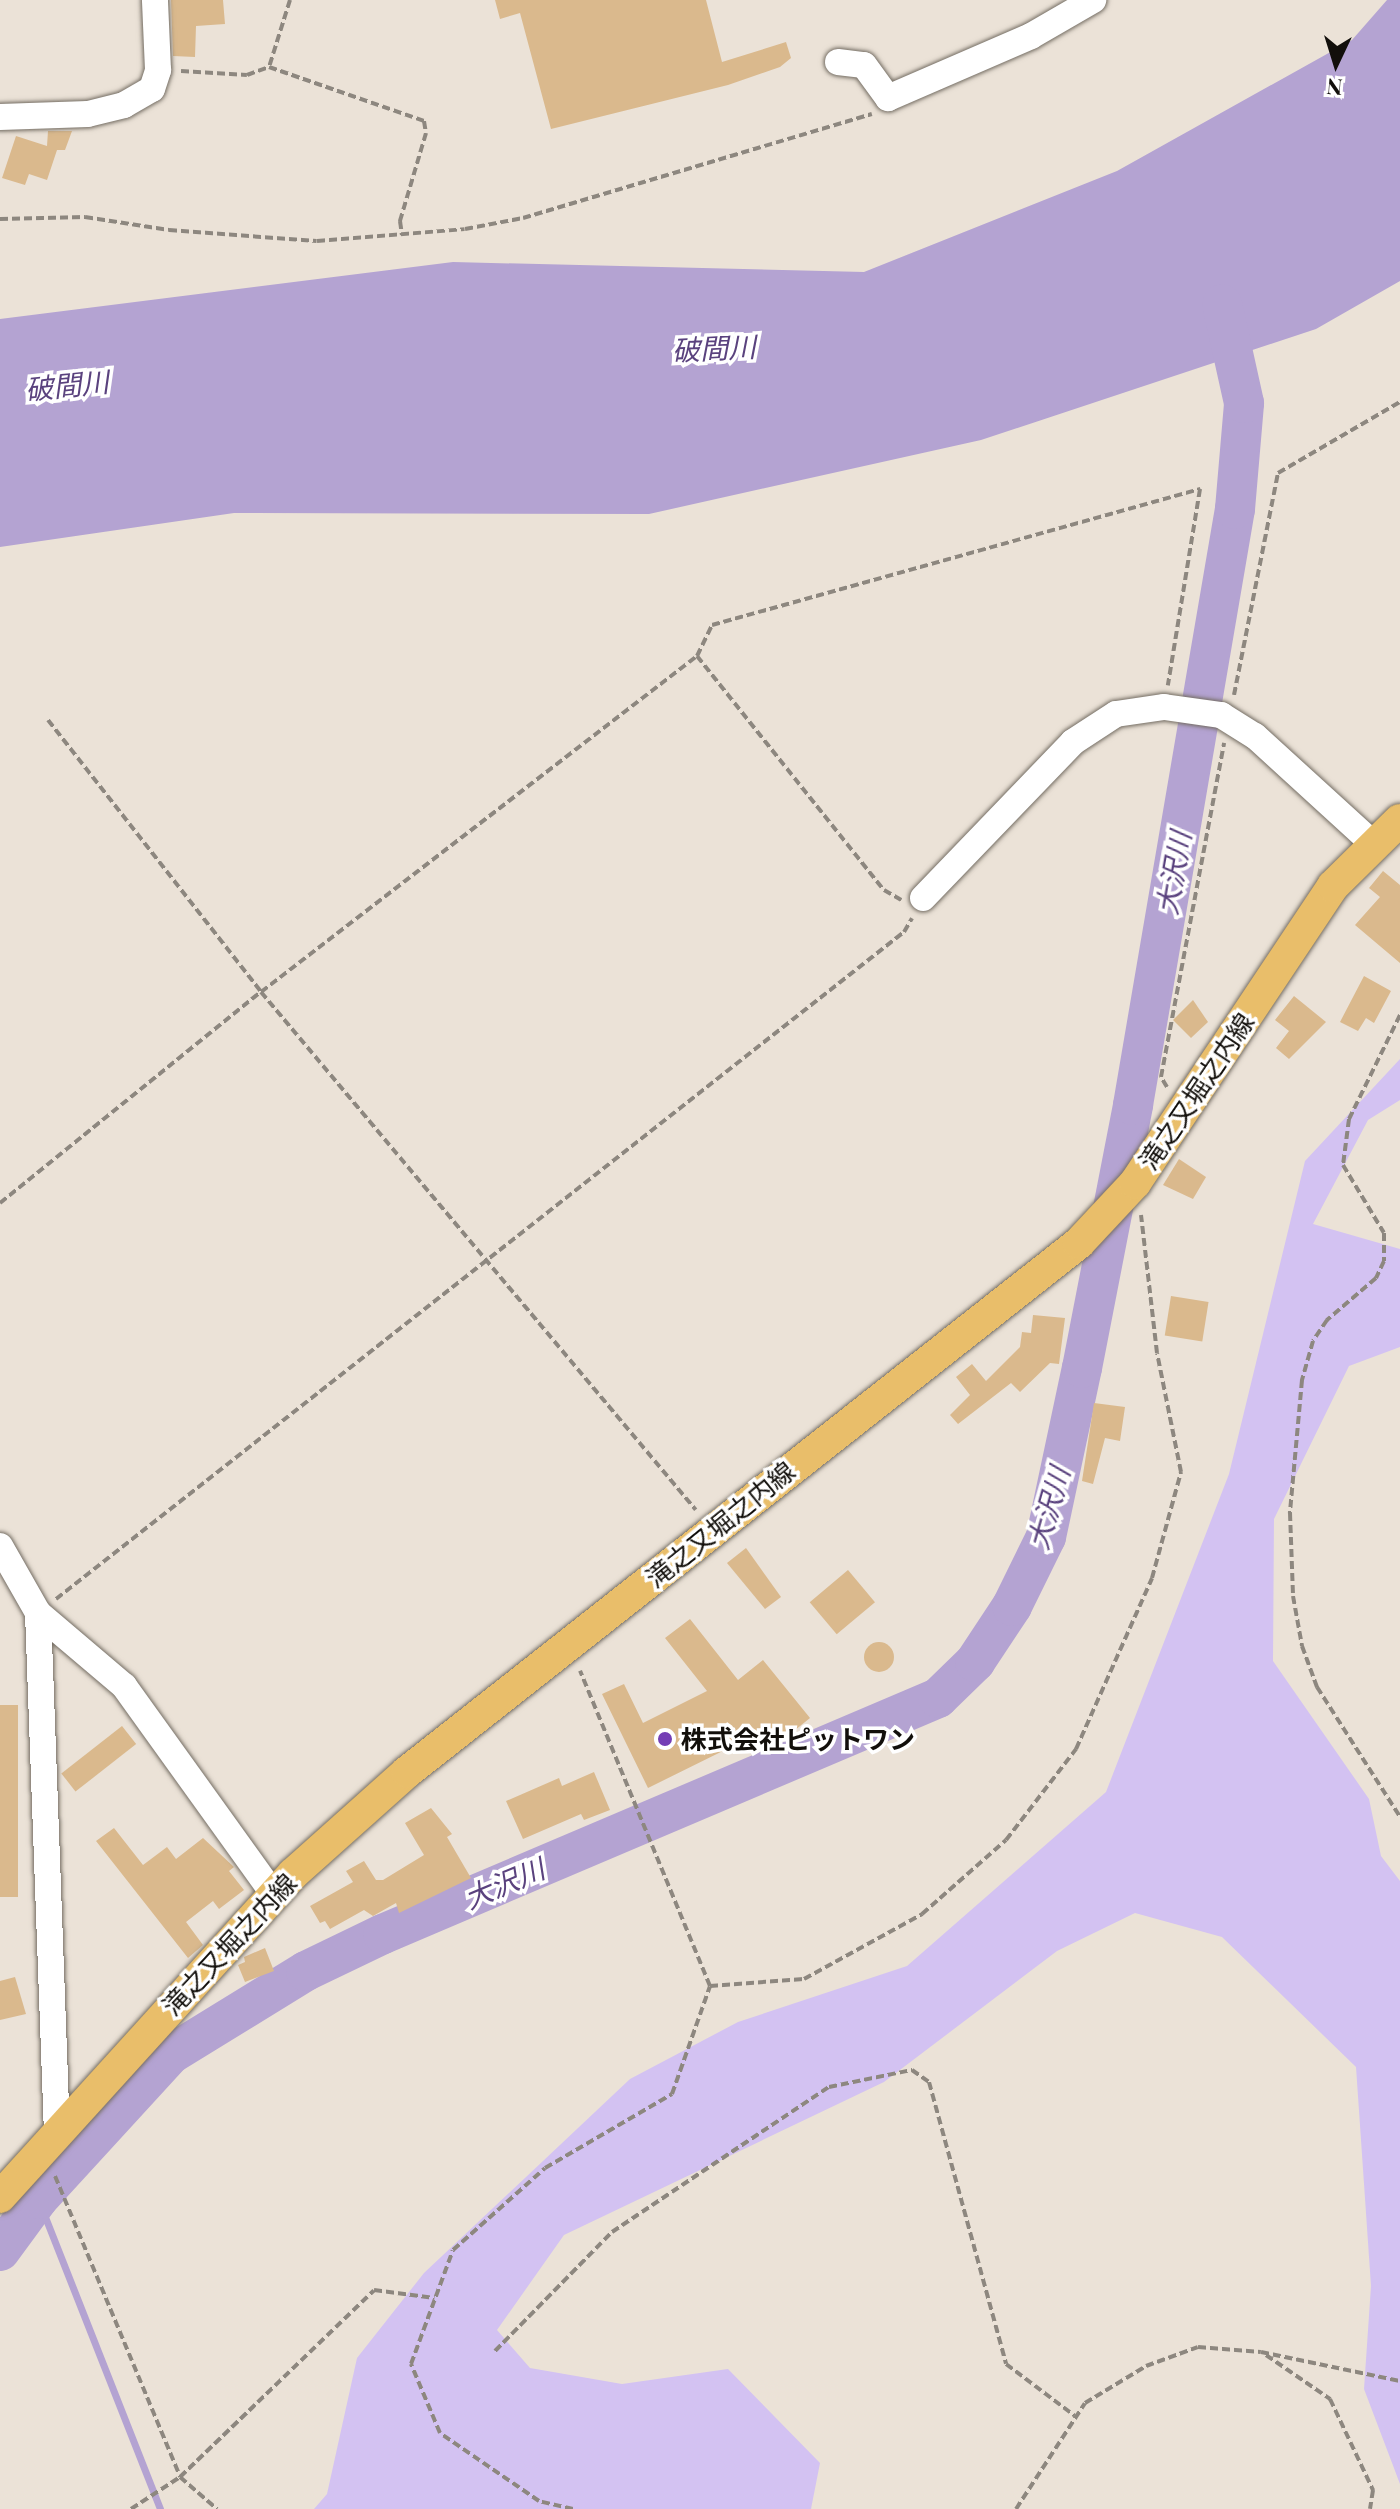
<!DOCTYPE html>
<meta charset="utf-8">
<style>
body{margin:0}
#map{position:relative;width:1400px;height:2509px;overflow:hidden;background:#ebe2d7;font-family:"Playfair Display","Noto Sans JP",serif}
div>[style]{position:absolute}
.green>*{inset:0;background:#d3c2f2}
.water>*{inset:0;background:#b4a3d2}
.stream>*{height:7px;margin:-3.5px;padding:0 3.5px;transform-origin:3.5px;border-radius:3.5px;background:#b4a3d2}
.river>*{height:40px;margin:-20px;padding:0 20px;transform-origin:20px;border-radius:20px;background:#b4a3d2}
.building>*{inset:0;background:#dab98d;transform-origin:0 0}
.round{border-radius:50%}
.path>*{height:4px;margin-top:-2px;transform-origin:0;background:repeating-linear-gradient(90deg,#8d877f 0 8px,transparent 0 12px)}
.roads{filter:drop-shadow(0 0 2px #746d63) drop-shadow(0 0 2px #746d63)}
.minor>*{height:26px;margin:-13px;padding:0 13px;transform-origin:13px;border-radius:13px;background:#fff}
.major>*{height:32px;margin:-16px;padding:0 16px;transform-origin:16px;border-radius:16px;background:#e9be6a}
.dots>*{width:22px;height:22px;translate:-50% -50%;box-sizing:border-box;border:4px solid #fff;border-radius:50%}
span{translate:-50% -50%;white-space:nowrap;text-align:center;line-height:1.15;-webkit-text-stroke:7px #fff;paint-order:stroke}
.street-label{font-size:26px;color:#120f0b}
.poi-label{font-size:26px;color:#120f0b;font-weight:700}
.left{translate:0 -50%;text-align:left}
.water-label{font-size:28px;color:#5a427e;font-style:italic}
.north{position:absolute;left:1296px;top:24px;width:80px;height:80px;-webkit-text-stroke:6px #fff;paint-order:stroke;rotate:184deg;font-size:22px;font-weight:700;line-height:32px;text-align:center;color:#120f0b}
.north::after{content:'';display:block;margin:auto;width:28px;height:36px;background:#120f0b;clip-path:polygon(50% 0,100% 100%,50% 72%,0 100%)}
</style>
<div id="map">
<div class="green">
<div style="clip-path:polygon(1400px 1059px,1400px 1100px,1368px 1120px,1313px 1224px,1400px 1249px,1400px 1347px,1349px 1366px,1274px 1519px,1273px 1661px,1369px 1799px,1381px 1856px,1400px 1881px,1400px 2484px,1364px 2389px,1371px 2286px,1356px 2067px,1222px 1937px,1135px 1913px,1057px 1951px,884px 2082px,564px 2235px,497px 2330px,530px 2368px,622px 2384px,728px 2369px,820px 2463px,811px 2509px,314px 2509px,327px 2494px,357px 2358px,424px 2273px,630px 2079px,738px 2022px,907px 1966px,1106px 1792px,1229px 1474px,1305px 1161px)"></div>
</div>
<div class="water">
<div style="clip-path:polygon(1387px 0,1400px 0,1400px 281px,1316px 329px,981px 440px,649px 514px,234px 513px,0 547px,0 319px,453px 262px,864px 272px,1117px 171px,1352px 40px)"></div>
</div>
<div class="stream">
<div style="left:38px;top:2199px;width:333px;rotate:68.5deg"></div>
</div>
<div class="river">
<div style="left:0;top:2251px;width:64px;rotate:-53.8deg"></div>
<div style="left:38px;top:2199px;width:197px;rotate:-47.5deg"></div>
<div style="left:171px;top:2054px;width:158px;rotate:-31.6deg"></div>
<div style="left:306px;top:1971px;width:85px;rotate:-25.7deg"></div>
<div style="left:383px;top:1934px;width:603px;rotate:-23.04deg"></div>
<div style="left:938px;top:1698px;width:52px;rotate:-44.2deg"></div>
<div style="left:975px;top:1662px;width:67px;rotate:-56.5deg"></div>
<div style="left:1012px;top:1606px;width:77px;rotate:-63.8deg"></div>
<div style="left:1046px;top:1537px;width:173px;rotate:-78deg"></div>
<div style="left:1082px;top:1368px;width:268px;rotate:-79deg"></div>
<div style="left:1133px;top:1105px;width:605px;rotate:-80.29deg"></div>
<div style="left:1235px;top:509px;width:106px;rotate:-85.1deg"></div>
<div style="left:1244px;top:403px;width:101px;rotate:-102.5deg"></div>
</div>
<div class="building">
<div style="clip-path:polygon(171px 0,223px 0,225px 24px,196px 26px,195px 57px,173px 56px)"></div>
<div style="clip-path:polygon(495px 0,706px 0,722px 62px,786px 42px,791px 58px,780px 67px,728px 85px,551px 129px,520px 13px,500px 19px)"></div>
<div style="clip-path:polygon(48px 131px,72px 131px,65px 150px,57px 150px,47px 180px,29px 174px,25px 185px,2px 178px,16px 136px,47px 146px)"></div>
<div style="clip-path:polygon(1383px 871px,1400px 885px,1400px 963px,1355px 925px,1380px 897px,1369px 888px)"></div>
<div style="clip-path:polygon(1364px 976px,1391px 991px,1374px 1023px,1366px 1018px,1358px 1031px,1340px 1022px)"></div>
<div style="clip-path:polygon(1294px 996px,1326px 1022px,1289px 1059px,1276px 1048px,1289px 1031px,1275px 1020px)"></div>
<div style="clip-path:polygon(1193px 1000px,1208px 1022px,1191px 1038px,1173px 1020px)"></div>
<div style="clip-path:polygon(1179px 1159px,1206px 1177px,1193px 1199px,1163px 1185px)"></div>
<div style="left:1171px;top:1296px;width:38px;height:40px;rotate:9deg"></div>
<div style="clip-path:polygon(1033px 1315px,1065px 1318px,1059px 1364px,1050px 1363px,1020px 1392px,1011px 1383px,958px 1424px,950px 1415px,970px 1395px,956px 1377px,972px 1364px,986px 1381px,1020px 1347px,1022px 1332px,1031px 1333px)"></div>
<div style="clip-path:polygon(1094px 1403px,1125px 1407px,1120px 1441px,1105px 1438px,1093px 1484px,1082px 1481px)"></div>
<div style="clip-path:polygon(746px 1548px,781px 1597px,765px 1609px,727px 1563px)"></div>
<div style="left:848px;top:1570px;width:42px;height:50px;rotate:50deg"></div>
<div style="clip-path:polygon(690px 1619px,738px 1680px,763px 1660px,810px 1718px,774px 1747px,766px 1736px,746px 1752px,739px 1743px,648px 1788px,602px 1694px,624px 1684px,643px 1723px,707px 1691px,665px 1638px)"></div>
<div class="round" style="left:864px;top:1642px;width:30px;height:30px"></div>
<div style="left:0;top:1705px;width:18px;height:192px"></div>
<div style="left:122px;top:1726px;width:23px;height:77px;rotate:52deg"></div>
<div style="clip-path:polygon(594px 1772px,610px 1810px,584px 1820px,581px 1814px,523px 1839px,506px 1801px,559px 1778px,562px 1786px)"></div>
<div style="clip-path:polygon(431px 1808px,452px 1834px,447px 1837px,471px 1878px,399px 1913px,396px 1903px,373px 1916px,364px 1910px,330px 1929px,325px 1921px,320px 1923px,310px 1906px,353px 1882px,346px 1871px,364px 1861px,376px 1880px,383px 1880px,424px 1855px,405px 1823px)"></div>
<div style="clip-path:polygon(114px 1828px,143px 1865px,167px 1847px,176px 1859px,203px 1838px,234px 1867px,229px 1871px,244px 1890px,219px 1909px,213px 1901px,186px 1922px,203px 1945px,188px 1958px,96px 1841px)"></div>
<div style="clip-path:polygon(265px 1948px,274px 1971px,245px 1982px,238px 1965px,245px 1962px,244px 1957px)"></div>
<div style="clip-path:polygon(15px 1977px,26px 2014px,0 2020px,0 1981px)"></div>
</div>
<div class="path">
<div style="left:290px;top:0;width:70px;rotate:107.4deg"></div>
<div style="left:269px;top:67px;width:164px;rotate:19.2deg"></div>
<div style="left:424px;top:121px;width:12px;rotate:81deg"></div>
<div style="left:426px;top:133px;width:92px;rotate:106.5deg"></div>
<div style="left:400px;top:221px;width:14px;rotate:82deg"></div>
<div style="left:181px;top:71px;width:66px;rotate:3.5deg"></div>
<div style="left:247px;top:75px;width:23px;rotate:-20deg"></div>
<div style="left:0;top:219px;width:85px;rotate:-1.3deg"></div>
<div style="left:85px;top:217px;width:85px;rotate:8.8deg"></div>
<div style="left:169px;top:230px;width:148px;rotate:4.3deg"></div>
<div style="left:317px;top:241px;width:148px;rotate:-4.6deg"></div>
<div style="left:465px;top:229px;width:59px;rotate:-10.7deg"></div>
<div style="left:523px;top:218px;width:364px;rotate:-16.6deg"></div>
<div style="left:697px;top:656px;width:34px;rotate:-64deg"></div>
<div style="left:712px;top:625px;width:507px;rotate:-15.57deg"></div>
<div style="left:1200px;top:489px;width:199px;rotate:99.3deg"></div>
<div style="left:1234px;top:695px;width:226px;rotate:-78.8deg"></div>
<div style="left:1278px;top:473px;width:141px;rotate:-30.2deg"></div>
<div style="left:48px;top:720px;width:345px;rotate:51.9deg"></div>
<div style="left:261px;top:992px;width:676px;rotate:49.98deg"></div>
<div style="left:1400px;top:1015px;width:116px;rotate:116.1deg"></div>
<div style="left:1349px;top:1119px;width:46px;rotate:97.4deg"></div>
<div style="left:1343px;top:1165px;width:79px;rotate:58.9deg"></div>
<div style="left:1384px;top:1233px;width:28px;rotate:90deg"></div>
<div style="left:1384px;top:1261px;width:19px;rotate:115deg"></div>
<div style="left:1376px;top:1278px;width:65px;rotate:139.4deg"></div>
<div style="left:1327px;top:1320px;width:25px;rotate:124deg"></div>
<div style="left:1313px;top:1341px;width:41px;rotate:105.8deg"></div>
<div style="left:1302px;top:1380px;width:134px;rotate:95.2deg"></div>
<div style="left:1290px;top:1513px;width:83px;rotate:87.9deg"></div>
<div style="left:1293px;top:1596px;width:51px;rotate:79.8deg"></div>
<div style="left:1302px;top:1646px;width:44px;rotate:69.9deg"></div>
<div style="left:1317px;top:1687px;width:154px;rotate:57.4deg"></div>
<div style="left:1167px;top:1087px;width:12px;rotate:-121deg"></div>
<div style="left:1161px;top:1077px;width:340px;rotate:-79.3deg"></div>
<div style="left:0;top:1203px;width:336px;rotate:-39deg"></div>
<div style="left:261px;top:992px;width:550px;rotate:-37.62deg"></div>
<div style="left:697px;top:656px;width:300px;rotate:51.4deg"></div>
<div style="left:884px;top:890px;width:20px;rotate:30deg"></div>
<div style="left:56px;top:1599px;width:1079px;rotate:-38.19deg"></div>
<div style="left:904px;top:932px;width:16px;rotate:-60deg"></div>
<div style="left:710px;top:1986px;width:94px;rotate:-4.3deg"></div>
<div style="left:804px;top:1979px;width:135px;rotate:-28.8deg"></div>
<div style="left:922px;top:1914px;width:112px;rotate:-41.4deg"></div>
<div style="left:1006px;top:1840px;width:115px;rotate:-52.4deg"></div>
<div style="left:1076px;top:1749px;width:187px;rotate:-66deg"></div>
<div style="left:1152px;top:1578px;width:110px;rotate:-74.7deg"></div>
<div style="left:1181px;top:1472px;width:121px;rotate:-101.4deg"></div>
<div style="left:1157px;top:1353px;width:139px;rotate:-96.6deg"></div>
<div style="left:55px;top:2176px;width:326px;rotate:67.4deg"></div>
<div style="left:180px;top:2477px;width:49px;rotate:40.9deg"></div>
<div style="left:495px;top:2351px;width:167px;rotate:-45.5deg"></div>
<div style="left:612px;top:2232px;width:261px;rotate:-33.8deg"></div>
<div style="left:829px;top:2087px;width:85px;rotate:-11.6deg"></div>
<div style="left:912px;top:2070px;width:21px;rotate:35deg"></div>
<div style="left:929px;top:2082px;width:292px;rotate:74.7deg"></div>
<div style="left:1006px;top:2364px;width:86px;rotate:37deg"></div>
<div style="left:1266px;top:2355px;width:78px;rotate:34.5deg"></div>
<div style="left:1330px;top:2399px;width:101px;rotate:64.7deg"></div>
<div style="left:1373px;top:2490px;width:19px;rotate:99deg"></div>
<div style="left:131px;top:2509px;width:59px;rotate:-33.1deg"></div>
<div style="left:180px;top:2477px;width:269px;rotate:-43.9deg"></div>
<div style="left:374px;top:2290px;width:61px;rotate:7.6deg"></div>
<div style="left:573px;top:2509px;width:35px;rotate:-167deg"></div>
<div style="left:539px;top:2501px;width:120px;rotate:-145.5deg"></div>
<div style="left:440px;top:2433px;width:75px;rotate:-112.8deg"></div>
<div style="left:411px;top:2364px;width:121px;rotate:-69.8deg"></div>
<div style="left:453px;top:2250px;width:123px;rotate:-41.7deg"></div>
<div style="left:545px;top:2168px;width:147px;rotate:-30.2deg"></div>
<div style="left:672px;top:2094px;width:114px;rotate:-70.6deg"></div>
<div style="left:710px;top:1986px;width:341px;rotate:-112.4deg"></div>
<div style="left:1016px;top:2509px;width:126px;rotate:-56.9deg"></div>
<div style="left:1085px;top:2403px;width:71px;rotate:-31.2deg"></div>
<div style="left:1146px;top:2366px;width:55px;rotate:-20.1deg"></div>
<div style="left:1198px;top:2347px;width:63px;rotate:4.5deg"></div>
<div style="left:1261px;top:2352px;width:142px;rotate:11.8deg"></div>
</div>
<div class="roads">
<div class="minor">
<div style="left:838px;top:62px;width:26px;rotate:7deg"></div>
<div style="left:864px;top:65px;width:41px;rotate:54deg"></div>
<div style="left:888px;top:98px;width:156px;rotate:-23.4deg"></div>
<div style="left:1031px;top:36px;width:72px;rotate:-30.1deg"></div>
<div style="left:0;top:117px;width:88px;rotate:-2deg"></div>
<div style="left:88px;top:114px;width:37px;rotate:-14deg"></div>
<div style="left:124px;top:105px;width:32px;rotate:-30deg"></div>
<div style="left:152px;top:89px;width:20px;rotate:-72deg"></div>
<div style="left:158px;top:70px;width:70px;rotate:-92.5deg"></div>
<div style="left:923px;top:898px;width:216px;rotate:-46.1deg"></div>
<div style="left:1073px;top:742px;width:51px;rotate:-33.1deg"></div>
<div style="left:1116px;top:714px;width:49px;rotate:-8.3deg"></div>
<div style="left:1164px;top:707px;width:58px;rotate:8deg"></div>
<div style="left:1221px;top:715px;width:40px;rotate:32deg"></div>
<div style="left:1255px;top:736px;width:159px;rotate:42.4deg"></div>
<div style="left:0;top:1546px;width:77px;rotate:60.4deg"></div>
<div style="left:38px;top:1613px;width:113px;rotate:40.3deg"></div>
<div style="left:124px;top:1686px;width:257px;rotate:54.3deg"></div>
<div style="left:38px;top:1613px;width:521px;rotate:87.91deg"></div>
</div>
<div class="major">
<div style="left:0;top:2197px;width:436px;rotate:-47.8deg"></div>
<div style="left:293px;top:1874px;width:153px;rotate:-41.8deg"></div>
<div style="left:407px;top:1772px;width:855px;rotate:-38.21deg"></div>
<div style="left:1079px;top:1243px;width:82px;rotate:-47deg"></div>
<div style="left:1135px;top:1183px;width:357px;rotate:-56.3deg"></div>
<div style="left:1333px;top:886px;width:94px;rotate:-44.6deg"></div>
</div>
</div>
<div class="dots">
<div style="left:665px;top:1739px;background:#743eb5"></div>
</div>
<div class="street-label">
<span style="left:1196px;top:1091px;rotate:-56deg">滝之又堀之内線</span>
<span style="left:720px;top:1524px;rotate:-39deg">滝之又堀之内線</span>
<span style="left:229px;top:1944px;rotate:-47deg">滝之又堀之内線</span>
</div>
<div class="poi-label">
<span class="left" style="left:681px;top:1739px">株式会社ピットワン</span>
</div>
<div class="water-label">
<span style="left:714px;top:348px;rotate:-3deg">破間川</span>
<span style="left:67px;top:385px;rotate:-6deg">破間川</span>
<span style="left:1173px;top:873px;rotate:-80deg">大沢川</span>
<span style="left:1048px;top:1508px;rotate:-74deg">大沢川</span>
<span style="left:504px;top:1883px;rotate:-23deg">大沢川</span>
</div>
<div class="north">N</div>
</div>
